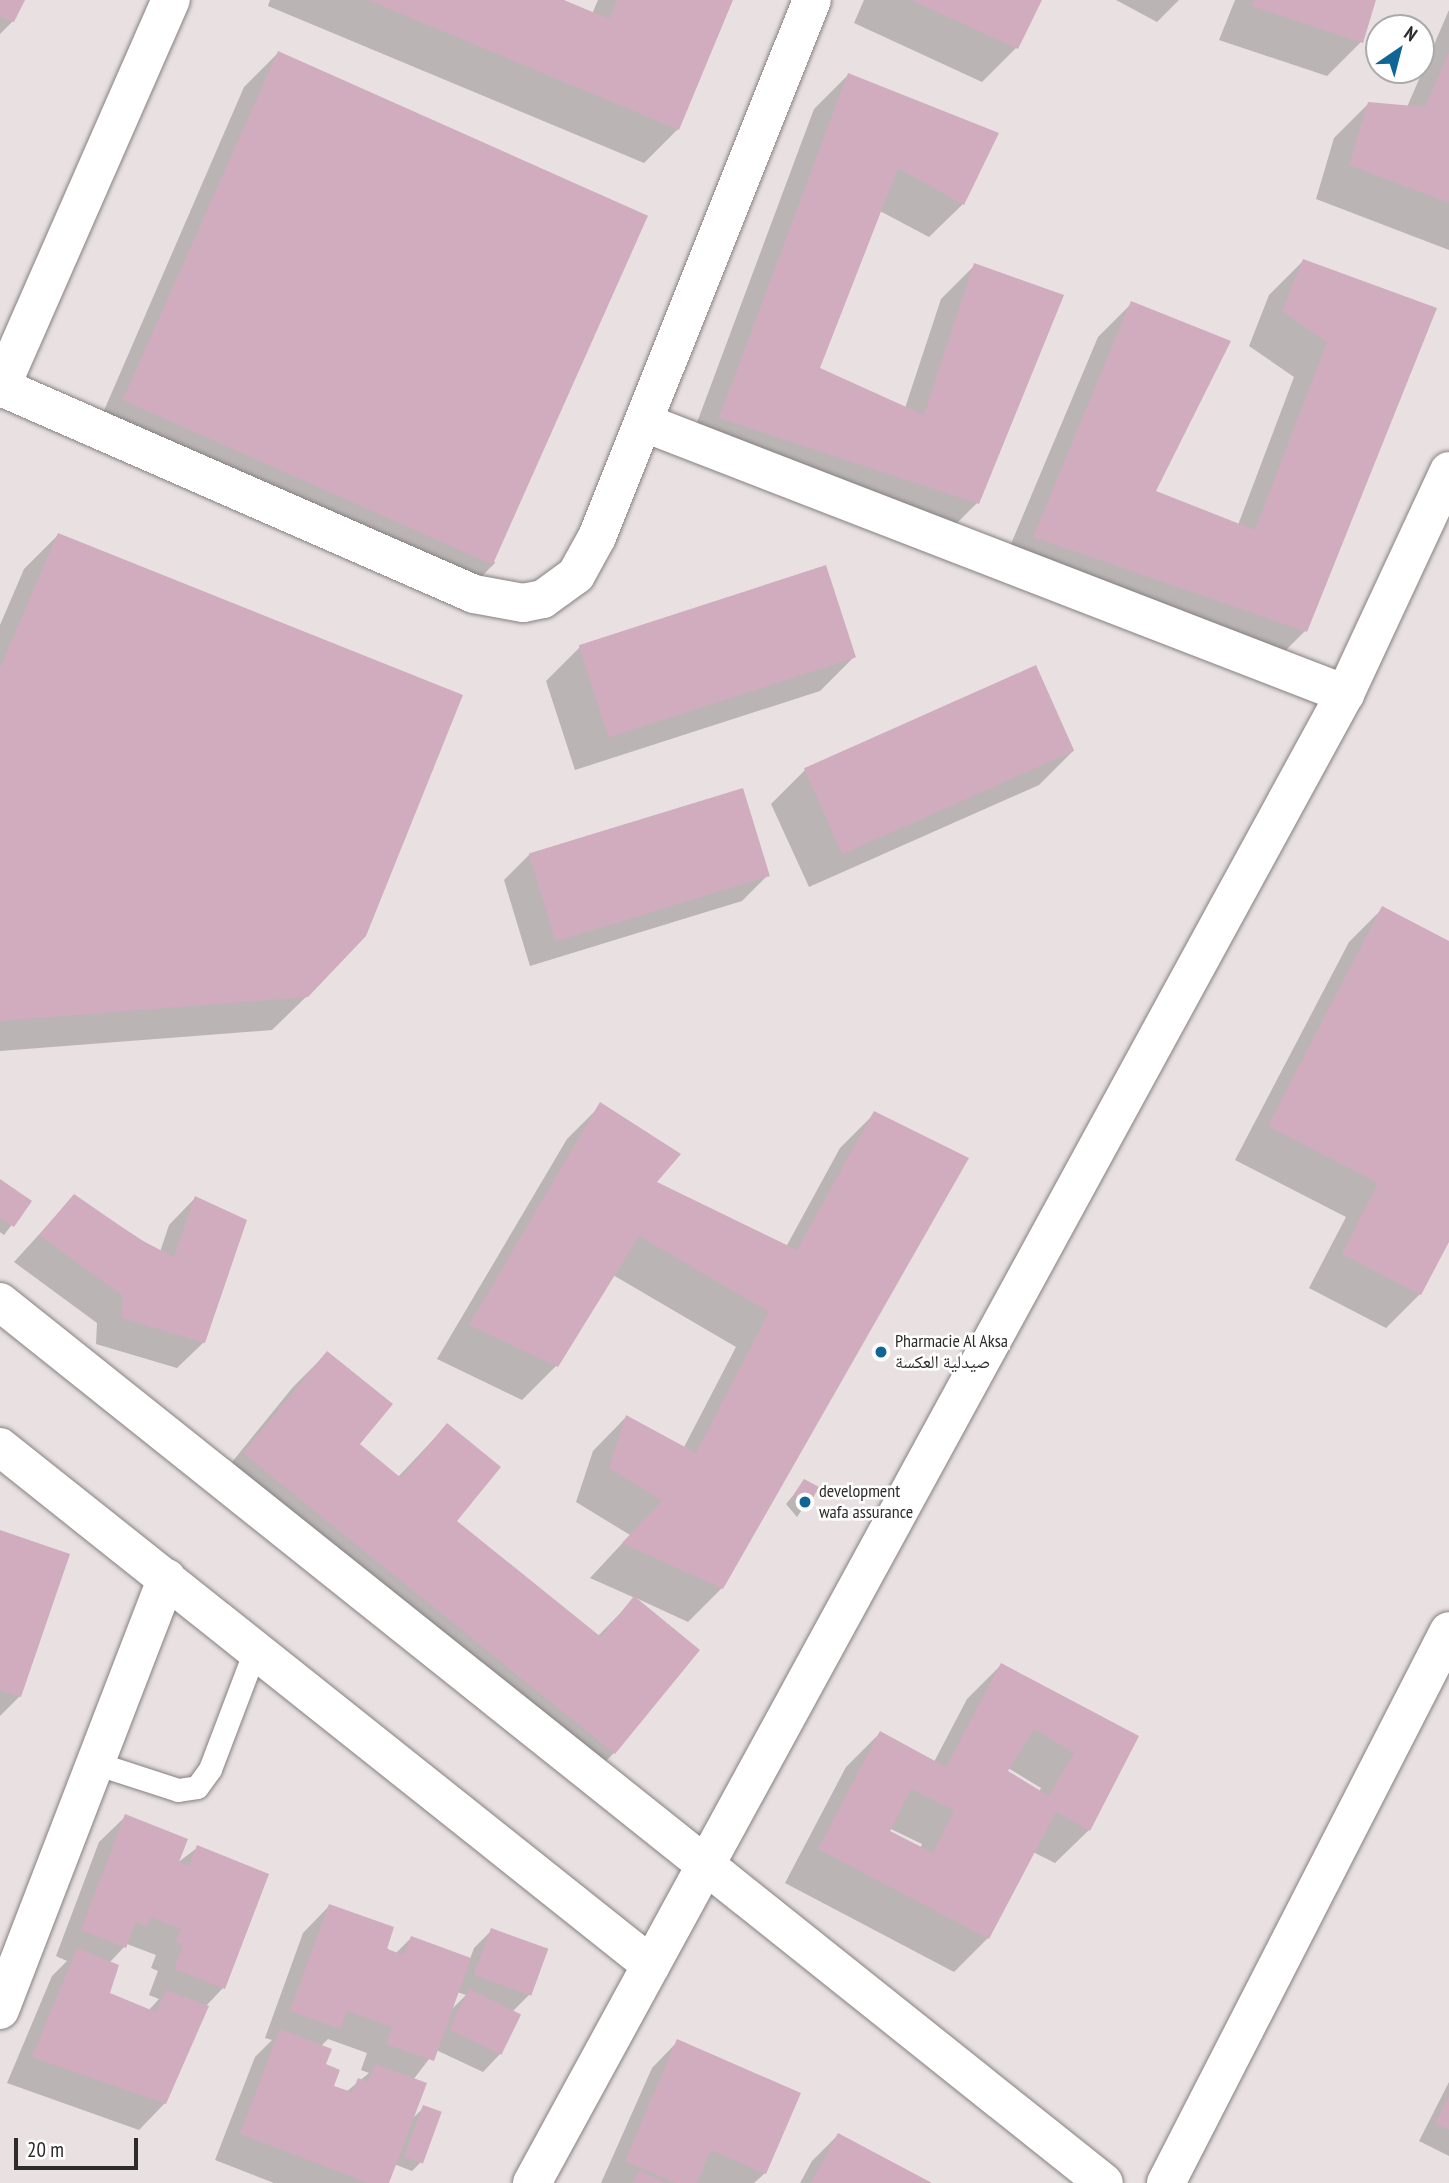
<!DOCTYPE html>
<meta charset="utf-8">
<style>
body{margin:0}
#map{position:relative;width:1449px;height:2183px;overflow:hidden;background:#e9e1e1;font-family:"PT Sans Narrow","Noto Naskh Arabic",sans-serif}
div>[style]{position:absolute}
.shadow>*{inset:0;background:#0003}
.building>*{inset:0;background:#d1acbe;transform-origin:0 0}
.roads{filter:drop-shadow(0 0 2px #878080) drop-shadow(0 0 2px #878080)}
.lane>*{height:23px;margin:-11.5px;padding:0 11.5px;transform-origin:11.5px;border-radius:11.5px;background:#fff}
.street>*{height:38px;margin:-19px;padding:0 19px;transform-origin:19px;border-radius:19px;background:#fff}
.dots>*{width:19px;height:19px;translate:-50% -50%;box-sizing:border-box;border:4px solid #fff;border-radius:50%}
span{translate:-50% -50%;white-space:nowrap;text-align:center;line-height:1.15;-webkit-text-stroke:5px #fff;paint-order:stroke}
.poi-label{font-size:18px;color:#2e2b2b}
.left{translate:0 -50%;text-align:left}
.north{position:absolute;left:1365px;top:14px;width:70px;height:70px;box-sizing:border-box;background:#fff;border:2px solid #abaaaa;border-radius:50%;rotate:35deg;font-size:19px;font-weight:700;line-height:28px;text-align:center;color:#2e2b2b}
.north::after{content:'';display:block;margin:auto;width:24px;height:32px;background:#0f6596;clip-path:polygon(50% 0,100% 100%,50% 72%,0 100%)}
.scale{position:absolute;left:14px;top:2138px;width:124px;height:32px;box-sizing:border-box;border:4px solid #2e2b2b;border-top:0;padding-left:9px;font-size:21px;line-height:24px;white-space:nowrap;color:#2e2b2b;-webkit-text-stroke:5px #fff;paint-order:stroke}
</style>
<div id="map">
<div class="shadow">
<div style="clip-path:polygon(0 0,23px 0,13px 21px,0 34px)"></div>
<div style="clip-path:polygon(270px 0,559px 0,592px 14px,598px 0,731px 0,678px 129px,644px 163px,268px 6px)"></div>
<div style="clip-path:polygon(864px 0,1040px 0,1016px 48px,982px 82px,854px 23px)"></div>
<div style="clip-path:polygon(1116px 0,1179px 0,1157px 22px)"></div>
<div style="clip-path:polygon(1235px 0,1374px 0,1361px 42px,1327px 76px,1219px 40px)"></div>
<div style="clip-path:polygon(1449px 10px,1449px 250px,1316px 199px,1334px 138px,1368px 104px,1407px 107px)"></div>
<div style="clip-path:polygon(278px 53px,495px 563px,461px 597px,93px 436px,244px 87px)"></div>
<div style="clip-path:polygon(848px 75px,963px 204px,929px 237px,880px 211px,818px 368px,905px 408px,941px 299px,975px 265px,977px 503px,943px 537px,686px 452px,814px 109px)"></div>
<div style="clip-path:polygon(1303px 261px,1435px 309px,1305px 631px,1271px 665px,1000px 570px,1098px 337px,1132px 303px,1154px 492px,1238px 525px,1294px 377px,1249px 346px,1269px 295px)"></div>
<div style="clip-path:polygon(58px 535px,307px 996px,272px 1030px,0 1051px,0 625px,24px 569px)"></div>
<div style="clip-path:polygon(580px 647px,854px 657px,820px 691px,575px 770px,546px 681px)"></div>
<div style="clip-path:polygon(1073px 751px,1039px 785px,809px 887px,771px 804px,805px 770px)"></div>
<div style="clip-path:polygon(530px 854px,768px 875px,742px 901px,530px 966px,504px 880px)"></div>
<div style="clip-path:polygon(1383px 908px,1449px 943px,1449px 1238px,1420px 1294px,1386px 1328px,1309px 1288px,1346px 1217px,1235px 1160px,1349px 942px)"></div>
<div style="clip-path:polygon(601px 1105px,654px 1183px,786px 1247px,840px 1148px,874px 1114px,722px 1588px,688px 1622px,636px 1598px,697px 1650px,614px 1753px,580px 1787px,211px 1488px,293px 1387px,327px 1353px,358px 1444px,398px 1477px,447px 1425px,454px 1521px,598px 1636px,635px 1598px,590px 1578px,630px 1535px,576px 1502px,593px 1451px,626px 1417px,683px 1449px,736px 1347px,613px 1275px,556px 1366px,522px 1400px,437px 1359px,567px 1139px)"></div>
<div style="clip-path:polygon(0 1181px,30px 1201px,4px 1235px,0 1232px)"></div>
<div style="clip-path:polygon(74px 1196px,160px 1252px,169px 1225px,195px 1198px,204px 1342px,177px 1368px,96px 1344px,97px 1323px,14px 1262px)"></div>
<div style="clip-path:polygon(805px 1481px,817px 1487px,797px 1517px,786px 1504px)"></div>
<div style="clip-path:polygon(0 1532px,20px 1696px,0 1716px)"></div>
<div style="clip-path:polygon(evenodd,1001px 1665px,1137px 1737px,1089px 1830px,1055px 1863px,1033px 1852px,988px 1938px,954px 1972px,785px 1883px,846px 1767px,880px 1733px,934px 1762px,967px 1699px,1001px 1665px,1008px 1768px,1041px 1788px,1039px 1792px,1006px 1771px,1008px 1768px,1001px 1665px,891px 1829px,922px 1844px,920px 1848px,889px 1832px,891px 1829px)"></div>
<div style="clip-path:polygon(evenodd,126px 1816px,177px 1863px,197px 1848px,223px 1988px,205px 2007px,165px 2103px,139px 2130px,7px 2083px,52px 1976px,67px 1961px,56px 1956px,99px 1842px,126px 1816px,127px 1944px,156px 1955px,151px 1968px,158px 1971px,149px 1995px,159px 1999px,148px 2011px,108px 1994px,109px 1963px,127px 1944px)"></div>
<div style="clip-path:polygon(evenodd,329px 1906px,395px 1954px,411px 1938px,470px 1959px,474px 1948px,492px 1930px,530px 1994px,512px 2012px,500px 2054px,483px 2072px,436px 2050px,413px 2080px,411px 2120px,424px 2107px,420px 2163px,412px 2171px,394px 2164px,387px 2183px,274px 2183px,215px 2160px,255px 2057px,272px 2040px,265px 2038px,303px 1933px,329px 1906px,457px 1992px,466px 1995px,450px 2011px,457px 1992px,329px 1906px,328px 2039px,367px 2053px,361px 2070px,369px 2073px,346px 2092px,332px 2087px,324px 2065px,321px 2046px,328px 2039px)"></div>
<div style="clip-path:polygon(678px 2041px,765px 2173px,754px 2183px,601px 2183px,652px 2068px)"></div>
<div style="clip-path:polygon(1449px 2082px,1449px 2156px,1419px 2141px)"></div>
<div style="clip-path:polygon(838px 2135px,928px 2183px,800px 2183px,812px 2161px)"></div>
</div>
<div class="building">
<div style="clip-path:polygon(0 0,25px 0,14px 22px,0 16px)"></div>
<div style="clip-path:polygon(368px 0,564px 0,609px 19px,617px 0,733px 0,679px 130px)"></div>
<div style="clip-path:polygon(911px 0,1042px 0,1018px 49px)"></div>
<div style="clip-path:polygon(1254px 0,1376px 0,1363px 43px,1252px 6px)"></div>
<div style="left:278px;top:51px;width:405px;height:382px;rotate:24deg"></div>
<div style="clip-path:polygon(1449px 52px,1449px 203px,1349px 165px,1368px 102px,1425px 107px)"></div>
<div style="clip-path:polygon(848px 73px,999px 133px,964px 205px,898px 168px,820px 368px,924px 415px,974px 263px,1064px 295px,979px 504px,719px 418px)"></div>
<div style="clip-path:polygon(1303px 259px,1437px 308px,1307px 632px,1033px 537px,1131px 301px,1231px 341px,1156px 491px,1255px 530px,1327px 342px,1282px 311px)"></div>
<div style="clip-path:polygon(58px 533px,463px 695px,366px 936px,308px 997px,0 1021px,0 668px)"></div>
<div style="left:826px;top:565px;width:97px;height:260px;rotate:72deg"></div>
<div style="left:1036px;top:665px;width:94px;height:254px;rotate:66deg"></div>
<div style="left:743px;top:788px;width:92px;height:224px;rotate:73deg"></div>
<div style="clip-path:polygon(1382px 906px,1449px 941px,1449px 1242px,1421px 1295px,1342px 1254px,1378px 1183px,1268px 1126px)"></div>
<div style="clip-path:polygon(600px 1102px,681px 1154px,657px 1182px,797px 1250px,874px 1111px,969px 1158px,723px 1589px,622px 1543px,662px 1501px,609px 1468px,626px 1415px,696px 1453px,769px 1312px,639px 1236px,558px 1367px,469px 1325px)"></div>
<div style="clip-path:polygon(0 1179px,32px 1201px,14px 1227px,0 1218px)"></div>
<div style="clip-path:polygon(74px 1194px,139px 1239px,174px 1257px,195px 1196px,247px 1220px,205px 1343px,122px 1318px,123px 1296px,39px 1235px)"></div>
<div style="clip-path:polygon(327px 1351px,393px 1404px,360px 1444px,401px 1478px,447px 1423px,501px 1467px,457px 1521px,601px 1637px,634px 1596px,700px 1650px,615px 1754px,243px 1453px)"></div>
<div style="clip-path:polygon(804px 1479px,819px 1487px,806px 1510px,794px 1494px)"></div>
<div style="clip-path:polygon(0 1530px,70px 1554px,21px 1697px,0 1690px)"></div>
<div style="clip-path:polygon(evenodd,1001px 1663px,1139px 1736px,1090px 1831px,1056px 1812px,989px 1939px,818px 1849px,880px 1731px,946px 1767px,1001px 1663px,1034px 1729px,1074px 1753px,1049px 1796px,1008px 1771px,1034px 1729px,1001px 1663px,911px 1789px,954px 1810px,933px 1853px,890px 1831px,911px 1789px)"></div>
<div style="clip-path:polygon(125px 1814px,188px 1839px,179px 1862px,189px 1866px,197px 1845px,269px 1874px,225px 1989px,174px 1969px,183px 1945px,176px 1942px,181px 1929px,151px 1917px,147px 1926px,136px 1922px,126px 1948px,81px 1930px)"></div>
<div style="clip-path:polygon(329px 1904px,394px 1927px,387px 1949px,404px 1955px,411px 1936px,471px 1958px,434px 2061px,386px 2044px,392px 2027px,347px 2011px,340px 2029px,290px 2011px)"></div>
<div style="left:491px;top:1928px;width:61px;height:50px;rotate:20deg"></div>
<div style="clip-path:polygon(77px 1948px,119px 1965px,110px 1993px,156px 2012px,166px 1990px,209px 2006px,166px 2104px,32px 2057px)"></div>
<div style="left:469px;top:1989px;width:58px;height:45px;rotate:26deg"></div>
<div style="clip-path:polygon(280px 2029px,332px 2049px,326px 2064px,340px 2070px,334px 2086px,352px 2092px,358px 2078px,368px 2082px,375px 2064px,427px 2083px,389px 2183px,368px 2183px,240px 2134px)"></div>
<div style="clip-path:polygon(677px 2039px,801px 2093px,766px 2174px,711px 2150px,697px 2183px,676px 2183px,625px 2161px)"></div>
<div style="clip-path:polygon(1449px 2096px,1449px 2130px,1435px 2123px)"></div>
<div style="left:423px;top:2105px;width:20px;height:55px;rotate:20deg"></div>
<div style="clip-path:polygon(838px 2133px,932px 2183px,811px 2183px)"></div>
<div style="clip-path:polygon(639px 2170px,665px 2183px,633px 2183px)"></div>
</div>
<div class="roads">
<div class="lane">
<div style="left:95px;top:1763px;width:87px;rotate:18deg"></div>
<div style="left:178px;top:1790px;width:19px;rotate:-9deg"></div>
<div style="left:197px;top:1787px;width:22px;rotate:-54deg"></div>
<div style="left:210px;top:1769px;width:129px;rotate:-69.2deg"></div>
</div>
<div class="street">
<div style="left:1px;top:387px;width:516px;rotate:23.64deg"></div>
<div style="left:474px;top:594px;width:50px;rotate:10.4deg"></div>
<div style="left:523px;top:603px;width:20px;rotate:-11deg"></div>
<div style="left:543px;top:599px;width:41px;rotate:-36deg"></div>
<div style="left:576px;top:575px;width:43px;rotate:-61.1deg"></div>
<div style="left:597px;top:537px;width:578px;rotate:-68.18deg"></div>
<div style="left:0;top:389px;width:425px;rotate:-66.3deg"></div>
<div style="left:645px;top:423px;width:751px;rotate:21.16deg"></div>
<div style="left:0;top:1302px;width:1412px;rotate:38.59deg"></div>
<div style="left:0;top:1447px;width:832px;rotate:38.51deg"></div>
<div style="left:0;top:2010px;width:463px;rotate:-68.9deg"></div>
<div style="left:532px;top:2183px;width:1696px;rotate:-61.37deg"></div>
<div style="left:1345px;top:694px;width:246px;rotate:-65deg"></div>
<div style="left:1166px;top:2183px;width:620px;rotate:-62.86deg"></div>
</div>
</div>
<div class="dots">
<div style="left:881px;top:1352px;background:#0f6596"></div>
<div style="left:805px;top:1502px;background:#0f6596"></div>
</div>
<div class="poi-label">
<span class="left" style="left:895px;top:1352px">Pharmacie Al Aksa<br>صيدلية العكسة</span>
<span class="left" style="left:819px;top:1502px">development<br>wafa assurance</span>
</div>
<div class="north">N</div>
<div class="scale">20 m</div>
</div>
